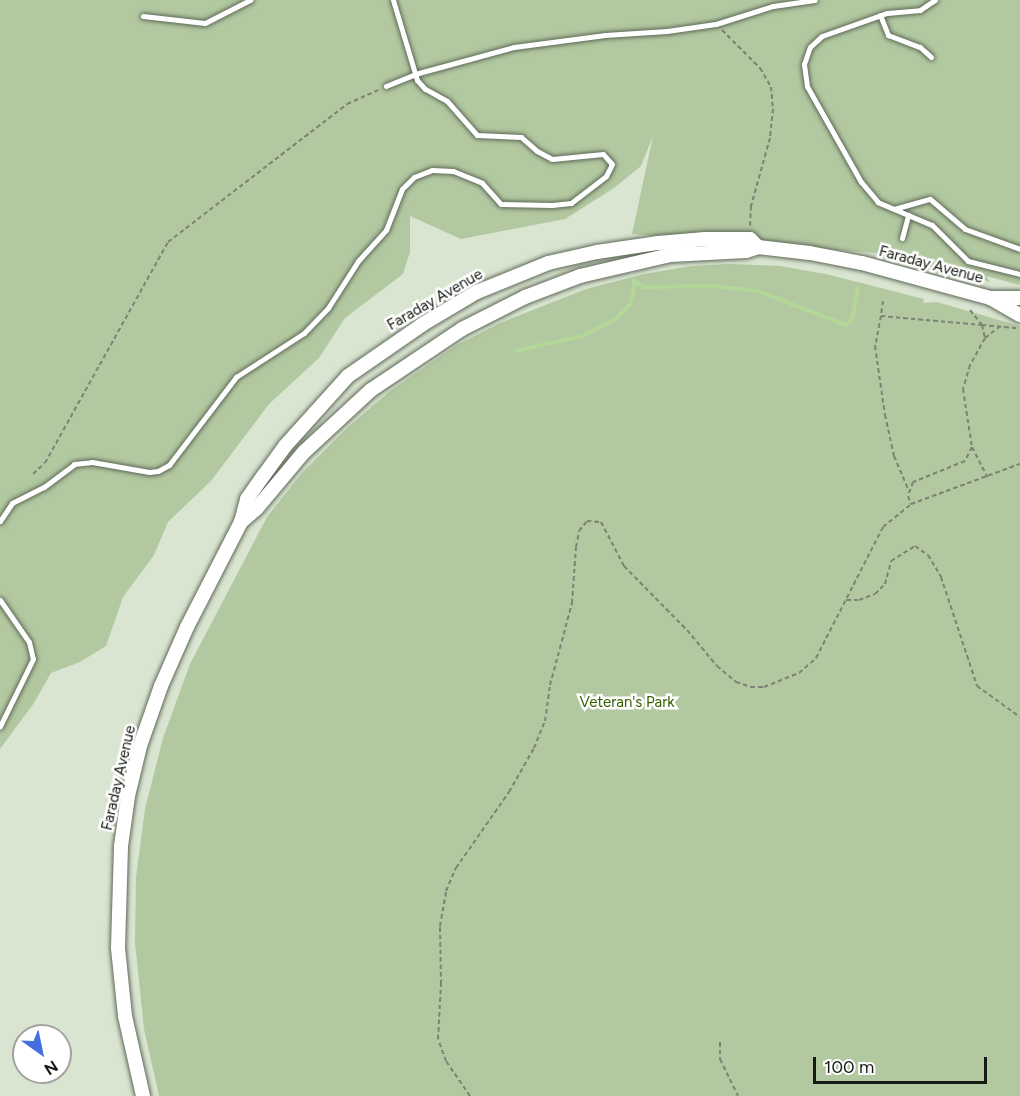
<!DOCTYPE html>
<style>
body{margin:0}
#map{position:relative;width:1020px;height:1096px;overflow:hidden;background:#d9e5d1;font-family:Figtree,sans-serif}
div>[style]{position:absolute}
.green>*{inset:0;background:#b1c8a0}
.stream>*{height:4px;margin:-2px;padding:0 2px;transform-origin:2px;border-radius:2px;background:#b3d798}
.path>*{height:2px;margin-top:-1px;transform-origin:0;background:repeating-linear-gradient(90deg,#7b8375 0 4.5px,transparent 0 7.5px)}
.roads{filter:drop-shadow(0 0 2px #606a59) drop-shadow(0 0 2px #606a59)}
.lane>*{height:5px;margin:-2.5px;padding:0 2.5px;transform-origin:2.5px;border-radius:2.5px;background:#fff}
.secondary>*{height:14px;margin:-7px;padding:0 7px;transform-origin:7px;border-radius:7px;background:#fff}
span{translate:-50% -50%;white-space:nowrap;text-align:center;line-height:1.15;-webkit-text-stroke:5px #fff;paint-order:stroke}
.street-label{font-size:15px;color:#161a13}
.park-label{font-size:15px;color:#376000}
.north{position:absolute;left:12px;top:1024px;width:60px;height:60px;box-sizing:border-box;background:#fff;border:2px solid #a2a3a1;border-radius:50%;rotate:147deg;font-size:16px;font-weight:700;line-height:24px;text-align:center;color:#161a13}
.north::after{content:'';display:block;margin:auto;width:21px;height:27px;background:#456ee1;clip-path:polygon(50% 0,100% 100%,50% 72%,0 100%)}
.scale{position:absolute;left:813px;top:1057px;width:174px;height:27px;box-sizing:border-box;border:3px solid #161a13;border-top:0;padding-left:8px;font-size:18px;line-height:21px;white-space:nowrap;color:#161a13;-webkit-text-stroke:4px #fff;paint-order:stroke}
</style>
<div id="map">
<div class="green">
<div style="clip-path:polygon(0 0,1020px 0,1020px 285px,986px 276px,990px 282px,876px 253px,632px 234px,653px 136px,641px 166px,614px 188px,565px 219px,461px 239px,410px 216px,410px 252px,403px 274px,345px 318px,319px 358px,269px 404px,211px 481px,168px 522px,154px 555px,123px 597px,106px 646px,80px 662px,51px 673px,34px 703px,0 749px)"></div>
<div style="clip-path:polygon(729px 264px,780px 266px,826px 274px,924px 299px,923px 303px,937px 302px,1020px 326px,1020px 1096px,159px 1096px,144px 1029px,135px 943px,136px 877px,145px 809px,163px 738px,190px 664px,267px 517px,301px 474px,347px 428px,390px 391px,457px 345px,500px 323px,586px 289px,644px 274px,692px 266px)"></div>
</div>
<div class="stream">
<div style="left:634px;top:280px;width:11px;rotate:38deg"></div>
<div style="left:643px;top:287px;width:70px;rotate:-0.8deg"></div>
<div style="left:713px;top:286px;width:45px;rotate:6.3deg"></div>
<div style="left:758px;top:291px;width:94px;rotate:21.1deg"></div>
<div style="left:846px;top:325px;width:8px;rotate:-40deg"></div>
<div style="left:852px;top:320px;width:32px;rotate:-79deg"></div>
<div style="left:515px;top:351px;width:69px;rotate:-12.6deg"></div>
<div style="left:582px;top:336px;width:39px;rotate:-27deg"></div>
<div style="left:617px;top:318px;width:18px;rotate:-45deg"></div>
<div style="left:630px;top:305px;width:16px;rotate:-75deg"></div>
<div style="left:634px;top:290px;width:10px;rotate:-90deg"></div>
</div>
<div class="path">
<div style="left:722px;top:30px;width:54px;rotate:45deg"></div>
<div style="left:760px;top:68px;width:22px;rotate:60deg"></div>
<div style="left:771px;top:87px;width:22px;rotate:85deg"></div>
<div style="left:773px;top:109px;width:29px;rotate:96deg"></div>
<div style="left:770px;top:138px;width:71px;rotate:105.6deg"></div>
<div style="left:751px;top:206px;width:22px;rotate:93deg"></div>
<div style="left:883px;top:301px;width:15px;rotate:98deg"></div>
<div style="left:881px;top:316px;width:101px;rotate:5.1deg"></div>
<div style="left:982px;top:325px;width:13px;rotate:77deg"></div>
<div style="left:985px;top:338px;width:31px;rotate:119deg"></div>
<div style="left:970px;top:365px;width:25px;rotate:106deg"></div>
<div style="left:963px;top:389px;width:59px;rotate:81.2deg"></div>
<div style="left:972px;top:447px;width:16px;rotate:117deg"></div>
<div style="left:965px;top:461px;width:56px;rotate:158deg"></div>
<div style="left:913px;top:482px;width:15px;rotate:110deg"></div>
<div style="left:908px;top:496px;width:9px;rotate:69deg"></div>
<div style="left:970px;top:310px;width:19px;rotate:51deg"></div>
<div style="left:982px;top:325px;width:37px;rotate:5deg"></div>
<div style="left:881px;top:316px;width:31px;rotate:101deg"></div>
<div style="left:875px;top:346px;width:70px;rotate:81.8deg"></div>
<div style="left:885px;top:415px;width:42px;rotate:77.6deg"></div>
<div style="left:894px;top:456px;width:38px;rotate:67deg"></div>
<div style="left:985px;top:338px;width:18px;rotate:-38deg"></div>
<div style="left:972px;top:447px;width:34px;rotate:63deg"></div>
<div style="left:33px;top:474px;width:16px;rotate:-43deg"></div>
<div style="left:45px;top:463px;width:253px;rotate:-60.9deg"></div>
<div style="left:168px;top:242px;width:226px;rotate:-37.6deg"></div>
<div style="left:347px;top:104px;width:34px;rotate:-24deg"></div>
<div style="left:846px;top:600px;width:13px"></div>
<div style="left:859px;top:600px;width:17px;rotate:-21deg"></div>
<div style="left:875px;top:594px;width:14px;rotate:-45deg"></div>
<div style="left:885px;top:584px;width:24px;rotate:-75deg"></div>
<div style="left:891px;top:561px;width:28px;rotate:-32deg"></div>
<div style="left:915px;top:546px;width:16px;rotate:35deg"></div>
<div style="left:928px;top:555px;width:26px;rotate:59deg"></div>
<div style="left:941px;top:577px;width:115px;rotate:71.7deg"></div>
<div style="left:977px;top:686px;width:53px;rotate:35.8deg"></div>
<div style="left:720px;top:1042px;width:17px;rotate:90deg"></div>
<div style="left:720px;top:1059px;width:41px;rotate:64.1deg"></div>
<div style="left:470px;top:1096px;width:42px;rotate:-124.4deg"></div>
<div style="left:446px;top:1061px;width:23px;rotate:-110deg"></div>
<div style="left:438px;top:1039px;width:55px;rotate:-86.9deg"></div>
<div style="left:441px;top:984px;width:58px;rotate:-91deg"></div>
<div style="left:440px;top:926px;width:36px;rotate:-80deg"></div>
<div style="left:446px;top:891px;width:25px;rotate:-67deg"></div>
<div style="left:456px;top:868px;width:93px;rotate:-55.1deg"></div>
<div style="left:509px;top:792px;width:51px;rotate:-60.4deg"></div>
<div style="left:534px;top:748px;width:29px;rotate:-68deg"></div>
<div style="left:545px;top:721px;width:36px;rotate:-82deg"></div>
<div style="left:550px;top:685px;width:85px;rotate:-75deg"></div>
<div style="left:572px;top:603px;width:56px;rotate:-85.9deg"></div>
<div style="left:576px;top:547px;width:16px;rotate:-79deg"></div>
<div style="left:579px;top:531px;width:13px;rotate:-51deg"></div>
<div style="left:587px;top:521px;width:14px;rotate:4deg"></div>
<div style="left:601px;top:522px;width:50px;rotate:62.4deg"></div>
<div style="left:624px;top:566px;width:90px;rotate:45.5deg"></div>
<div style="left:687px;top:630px;width:47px;rotate:50.2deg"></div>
<div style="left:717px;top:666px;width:25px;rotate:40deg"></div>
<div style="left:736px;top:682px;width:16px;rotate:18deg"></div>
<div style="left:751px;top:687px;width:13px"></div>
<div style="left:764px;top:687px;width:38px;rotate:-22deg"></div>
<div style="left:799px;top:673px;width:23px;rotate:-41deg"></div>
<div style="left:816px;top:658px;width:147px;rotate:-62.9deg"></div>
<div style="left:883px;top:527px;width:36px;rotate:-39deg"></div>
<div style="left:911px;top:504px;width:116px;rotate:-20.2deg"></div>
</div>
<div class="roads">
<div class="lane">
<div style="left:880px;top:15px;width:22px;rotate:68deg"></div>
<div style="left:888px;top:35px;width:34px;rotate:21deg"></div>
<div style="left:920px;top:47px;width:15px;rotate:42deg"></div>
<div style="left:143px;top:16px;width:62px;rotate:6.4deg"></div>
<div style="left:205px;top:23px;width:51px;rotate:-27.1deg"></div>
<div style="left:386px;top:86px;width:31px;rotate:-22deg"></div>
<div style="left:415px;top:74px;width:103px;rotate:-15.3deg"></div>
<div style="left:514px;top:47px;width:92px;rotate:-7.5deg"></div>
<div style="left:605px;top:35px;width:62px;rotate:-3.7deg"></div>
<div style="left:667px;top:31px;width:49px;rotate:-8.1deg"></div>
<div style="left:716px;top:24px;width:60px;rotate:-17.5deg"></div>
<div style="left:773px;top:6px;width:42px;rotate:-8.1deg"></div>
<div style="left:894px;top:209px;width:37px;rotate:-16deg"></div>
<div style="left:930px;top:199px;width:46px;rotate:40.6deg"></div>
<div style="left:965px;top:229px;width:59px;rotate:20deg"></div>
<div style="left:908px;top:215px;width:26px;rotate:23deg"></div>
<div style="left:932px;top:225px;width:51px;rotate:45deg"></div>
<div style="left:968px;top:261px;width:54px;rotate:14deg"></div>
<div style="left:902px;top:238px;width:24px;rotate:-75deg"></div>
<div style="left:908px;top:215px;width:33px;rotate:-157deg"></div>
<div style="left:878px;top:202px;width:26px;rotate:-130deg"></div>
<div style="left:861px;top:182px;width:110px;rotate:-119.4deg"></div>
<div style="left:807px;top:86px;width:22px;rotate:-98deg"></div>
<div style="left:804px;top:64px;width:18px;rotate:-71deg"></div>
<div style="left:810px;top:47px;width:16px;rotate:-43deg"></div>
<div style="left:822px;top:36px;width:69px;rotate:-19.5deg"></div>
<div style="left:887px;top:13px;width:33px;rotate:-5deg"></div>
<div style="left:920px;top:10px;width:18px;rotate:-34deg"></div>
<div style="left:0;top:521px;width:22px;rotate:-56deg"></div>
<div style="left:12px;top:503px;width:36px;rotate:-27deg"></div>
<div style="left:44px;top:487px;width:38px;rotate:-37deg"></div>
<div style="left:74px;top:464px;width:18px;rotate:-6deg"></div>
<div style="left:92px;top:462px;width:58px;rotate:10deg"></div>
<div style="left:149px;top:472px;width:9px;rotate:-6deg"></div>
<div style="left:158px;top:471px;width:13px;rotate:-29deg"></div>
<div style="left:169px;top:465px;width:111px;rotate:-52.7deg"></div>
<div style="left:236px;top:377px;width:81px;rotate:-32.9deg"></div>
<div style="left:304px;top:333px;width:35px;rotate:-46deg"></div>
<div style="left:328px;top:308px;width:56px;rotate:-57.4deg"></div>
<div style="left:358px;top:261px;width:42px;rotate:-47.9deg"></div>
<div style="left:386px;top:230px;width:44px;rotate:-68.7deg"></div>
<div style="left:402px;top:189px;width:17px;rotate:-45deg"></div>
<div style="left:414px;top:177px;width:19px;rotate:-21deg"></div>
<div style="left:432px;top:170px;width:21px;rotate:3deg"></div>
<div style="left:453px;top:171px;width:31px;rotate:22deg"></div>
<div style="left:482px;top:183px;width:28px;rotate:48deg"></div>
<div style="left:501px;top:204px;width:51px;rotate:1.1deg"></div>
<div style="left:552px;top:205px;width:19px;rotate:-6deg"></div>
<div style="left:571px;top:203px;width:44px;rotate:-37.6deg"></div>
<div style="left:606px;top:176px;width:13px;rotate:-63deg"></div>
<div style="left:612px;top:164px;width:13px;rotate:-132deg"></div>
<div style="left:603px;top:154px;width:51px;rotate:174.4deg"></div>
<div style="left:552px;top:159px;width:17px;rotate:-152deg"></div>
<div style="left:537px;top:151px;width:21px;rotate:-139deg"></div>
<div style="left:521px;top:137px;width:44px;rotate:-177.4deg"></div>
<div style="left:477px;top:135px;width:45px;rotate:-131.4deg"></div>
<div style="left:447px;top:101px;width:25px;rotate:-151deg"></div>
<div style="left:425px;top:89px;width:12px;rotate:-132deg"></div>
<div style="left:417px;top:80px;width:84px;rotate:-106.7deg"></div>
<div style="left:0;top:600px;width:51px;rotate:55.4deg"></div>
<div style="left:29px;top:642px;width:17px;rotate:77deg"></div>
<div style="left:33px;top:659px;width:75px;rotate:116.2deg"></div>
</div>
<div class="secondary">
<div style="left:992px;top:299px;width:32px;rotate:30deg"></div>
<div style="left:241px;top:522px;width:21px;rotate:-41deg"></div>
<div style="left:257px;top:508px;width:73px;rotate:-50deg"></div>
<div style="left:304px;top:452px;width:91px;rotate:-42.8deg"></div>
<div style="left:371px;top:390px;width:110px;rotate:-33.8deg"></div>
<div style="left:462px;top:329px;width:71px;rotate:-26.9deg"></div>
<div style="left:525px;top:297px;width:59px;rotate:-20.9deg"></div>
<div style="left:580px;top:276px;width:92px;rotate:-13.1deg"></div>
<div style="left:670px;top:255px;width:76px;rotate:-3deg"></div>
<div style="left:746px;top:251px;width:13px;rotate:-18deg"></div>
<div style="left:758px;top:247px;width:52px;rotate:6.6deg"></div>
<div style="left:810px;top:253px;width:53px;rotate:10.9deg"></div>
<div style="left:862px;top:263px;width:133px;rotate:15.3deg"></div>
<div style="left:990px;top:298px;width:30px"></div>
<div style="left:143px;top:1096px;width:82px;rotate:-102.7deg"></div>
<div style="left:125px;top:1016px;width:68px;rotate:-95.9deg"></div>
<div style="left:118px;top:948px;width:102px;rotate:-88.3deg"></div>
<div style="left:121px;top:846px;width:50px;rotate:-82deg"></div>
<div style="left:128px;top:796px;width:51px;rotate:-76.5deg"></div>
<div style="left:140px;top:746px;width:64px;rotate:-70.7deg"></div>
<div style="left:161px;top:686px;width:64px;rotate:-66.2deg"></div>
<div style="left:187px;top:627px;width:118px;rotate:-62.8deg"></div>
<div style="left:241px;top:522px;width:24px;rotate:-75deg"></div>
<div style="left:247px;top:499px;width:29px;rotate:-55deg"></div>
<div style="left:264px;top:475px;width:36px;rotate:-54deg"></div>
<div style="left:285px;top:446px;width:94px;rotate:-48deg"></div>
<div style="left:348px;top:376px;width:91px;rotate:-34.7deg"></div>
<div style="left:423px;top:324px;width:63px;rotate:-30.7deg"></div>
<div style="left:477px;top:292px;width:77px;rotate:-22.2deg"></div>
<div style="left:548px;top:263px;width:50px;rotate:-12.7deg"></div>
<div style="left:597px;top:252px;width:62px;rotate:-8.4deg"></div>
<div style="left:658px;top:243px;width:47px;rotate:-4.9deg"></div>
<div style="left:705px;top:239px;width:45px"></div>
<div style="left:750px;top:239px;width:11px;rotate:45deg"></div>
</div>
</div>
<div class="street-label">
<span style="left:931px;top:265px;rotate:15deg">Faraday Avenue</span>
<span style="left:435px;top:300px;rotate:-30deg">Faraday Avenue</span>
<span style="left:119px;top:778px;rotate:-77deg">Faraday Avenue</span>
</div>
<div class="park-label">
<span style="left:627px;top:703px">Veteran's Park</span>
</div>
<div class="north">N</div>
<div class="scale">100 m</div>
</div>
